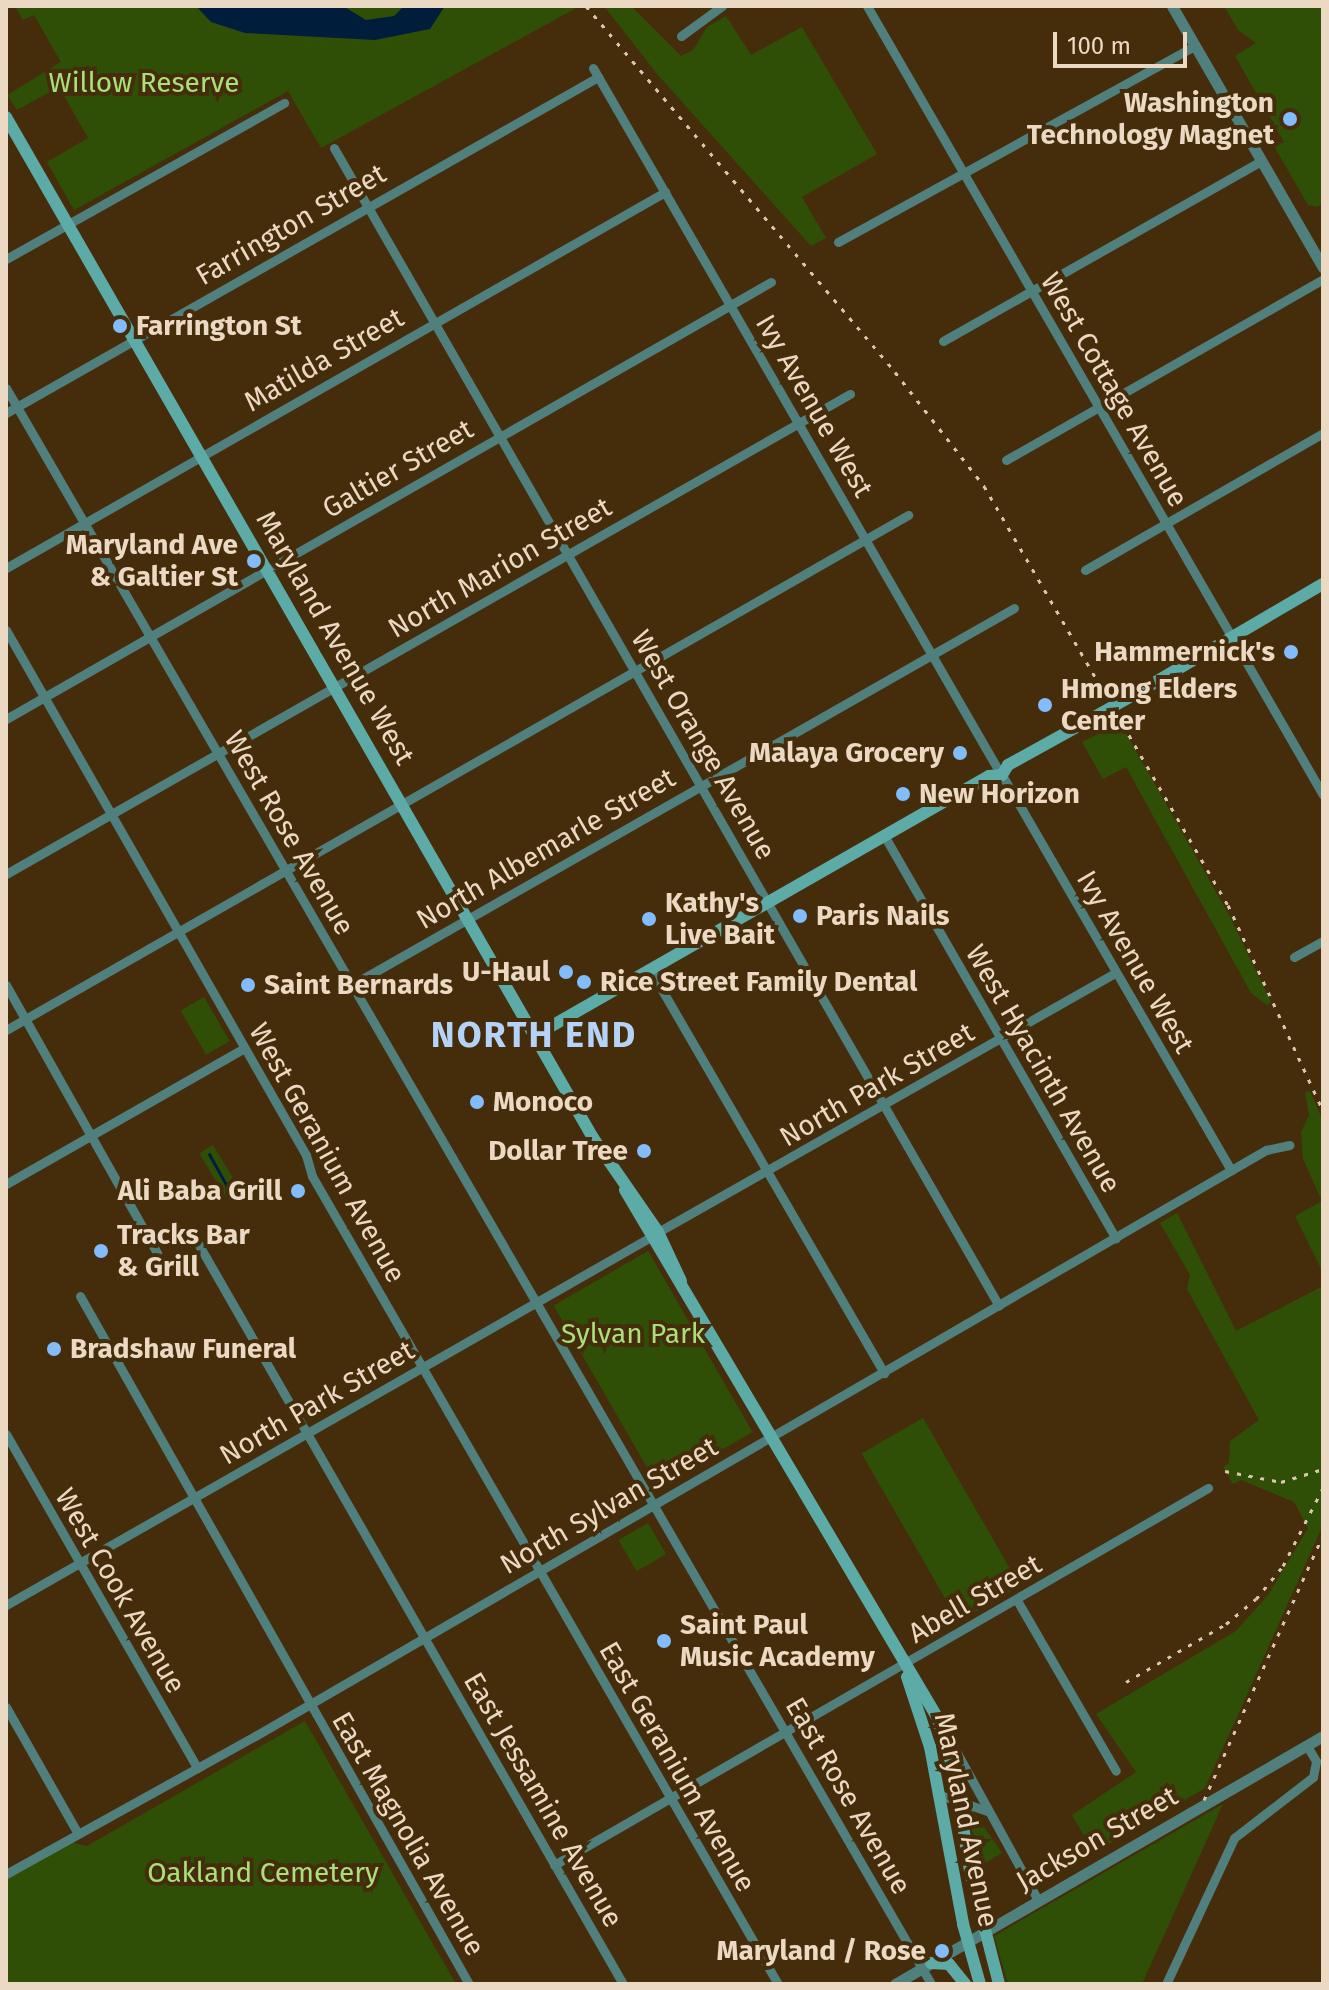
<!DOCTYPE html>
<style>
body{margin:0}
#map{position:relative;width:1329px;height:1990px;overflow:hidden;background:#452d0c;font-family:"Fira Sans",sans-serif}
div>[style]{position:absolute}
.green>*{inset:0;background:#2f4f06;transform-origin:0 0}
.water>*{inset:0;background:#001e3c}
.stream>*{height:3px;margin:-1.5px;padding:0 1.5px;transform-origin:1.5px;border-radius:1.5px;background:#001e3c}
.minor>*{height:9px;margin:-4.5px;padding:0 4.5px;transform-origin:4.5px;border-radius:4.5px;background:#50807d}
.tertiary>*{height:11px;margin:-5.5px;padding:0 5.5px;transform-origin:5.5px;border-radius:5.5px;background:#50807d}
.secondary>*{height:12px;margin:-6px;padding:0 6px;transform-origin:6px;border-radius:6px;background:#5caba7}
.rail>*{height:3px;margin-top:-1.5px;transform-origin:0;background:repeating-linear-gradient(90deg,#dac7af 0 4px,transparent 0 12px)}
.secondary-bridge>*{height:12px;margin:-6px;padding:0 6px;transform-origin:6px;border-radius:6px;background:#5caba7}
.dots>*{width:22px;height:22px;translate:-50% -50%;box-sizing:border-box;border:4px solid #452d0c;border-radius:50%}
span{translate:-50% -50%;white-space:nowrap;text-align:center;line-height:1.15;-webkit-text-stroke:8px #452d0c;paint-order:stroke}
.park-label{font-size:28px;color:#aae079}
.poi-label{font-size:28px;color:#ecd9c3;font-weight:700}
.right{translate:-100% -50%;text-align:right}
.left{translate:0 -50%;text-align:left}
.street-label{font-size:28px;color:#ecd9c3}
.district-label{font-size:36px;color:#b4d3f7;font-weight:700;letter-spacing:2px}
.frame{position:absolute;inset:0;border:8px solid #ecd9c3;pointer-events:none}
.scale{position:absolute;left:1053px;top:32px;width:134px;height:36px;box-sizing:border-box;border:4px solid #ecd9c3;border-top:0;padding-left:10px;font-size:24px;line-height:28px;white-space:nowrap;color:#ecd9c3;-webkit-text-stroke:6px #452d0c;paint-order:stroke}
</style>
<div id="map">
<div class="green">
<div style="clip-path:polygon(20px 6px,577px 6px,578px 7px,321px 148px,288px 91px,74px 210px,47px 162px,88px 138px,59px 87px,17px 110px,7px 95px,61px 62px,34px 15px,23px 20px,16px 8px)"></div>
<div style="clip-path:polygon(604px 6px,631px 6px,681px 56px,693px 50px,707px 27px,726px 16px,751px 55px,802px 27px,877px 154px,802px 197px,826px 238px,811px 246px,658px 75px)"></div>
<div style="clip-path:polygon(1224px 6px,1323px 6px,1323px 203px,1317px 207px,1308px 205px,1274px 146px,1284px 142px,1235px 56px,1256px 43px,1238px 30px)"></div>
<div style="clip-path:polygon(1120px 723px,1228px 913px,1271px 1002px,1267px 1005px,1251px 993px,1126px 767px,1103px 779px,1082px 742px)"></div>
<div style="left:204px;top:997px;width:51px;height:27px;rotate:60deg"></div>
<div style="clip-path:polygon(1310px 1091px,1323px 1121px,1323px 1273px,1295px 1216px,1322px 1201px,1303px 1159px,1301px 1132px,1309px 1115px,1305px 1092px)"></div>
<div style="left:213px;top:1145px;width:51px;height:16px;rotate:59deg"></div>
<div style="clip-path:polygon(1177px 1213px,1236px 1331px,1323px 1286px,1323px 1525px,1205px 1788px,1094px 1853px,1072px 1815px,1136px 1772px,1096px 1714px,1236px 1631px,1269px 1594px,1308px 1528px,1294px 1502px,1241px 1480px,1233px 1484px,1223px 1467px,1229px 1463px,1230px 1441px,1259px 1420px,1187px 1289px,1190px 1275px,1160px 1223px)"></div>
<div style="left:648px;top:1251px;width:209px;height:109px;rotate:60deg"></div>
<div style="left:923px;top:1418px;width:194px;height:71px;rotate:60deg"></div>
<div style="left:648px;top:1523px;width:36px;height:34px;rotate:60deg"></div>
<div style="clip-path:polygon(305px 1721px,456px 1984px,6px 1984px,6px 1879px,70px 1842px,87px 1846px)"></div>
<div style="clip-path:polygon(1223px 1804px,1142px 1984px,1008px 1984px,994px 1936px)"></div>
<div style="clip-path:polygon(972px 1810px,1002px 1853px,980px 1866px,968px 1811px)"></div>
</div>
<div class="water">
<div style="clip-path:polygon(196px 6px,343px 6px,366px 20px,394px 16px,404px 6px,445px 6px,430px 29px,375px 40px,245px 33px,211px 22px)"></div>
</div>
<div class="stream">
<div style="left:209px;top:1154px;width:39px;rotate:61deg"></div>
</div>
<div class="minor">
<div style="left:867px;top:6px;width:911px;rotate:59.97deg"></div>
<div style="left:681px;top:36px;width:51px;rotate:-36.2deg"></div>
<div style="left:593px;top:68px;width:806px;rotate:60deg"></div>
<div style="left:334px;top:148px;width:1335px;rotate:60.13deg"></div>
<div style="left:838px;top:242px;width:407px;rotate:-28.8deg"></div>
<div style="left:6px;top:259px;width:319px;rotate:-29.3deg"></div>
<div style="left:943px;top:341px;width:365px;rotate:-29.5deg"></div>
<div style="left:6px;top:388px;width:1845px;rotate:59.9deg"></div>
<div style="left:6px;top:413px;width:681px;rotate:-29.58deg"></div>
<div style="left:1006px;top:460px;width:365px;rotate:-29.7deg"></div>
<div style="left:6px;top:568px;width:759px;rotate:-29.71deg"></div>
<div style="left:1085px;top:570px;width:275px;rotate:-29.9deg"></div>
<div style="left:6px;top:630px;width:605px;rotate:60.26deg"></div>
<div style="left:306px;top:1155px;width:22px;rotate:74deg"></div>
<div style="left:312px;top:1176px;width:933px;rotate:60.03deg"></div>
<div style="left:6px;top:719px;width:881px;rotate:-29.74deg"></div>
<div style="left:1002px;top:775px;width:457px;rotate:59.9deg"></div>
<div style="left:885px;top:837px;width:463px;rotate:60.1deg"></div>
<div style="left:6px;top:874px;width:971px;rotate:-29.63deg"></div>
<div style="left:1294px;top:957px;width:33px;rotate:-29deg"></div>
<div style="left:651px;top:971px;width:465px;rotate:59.9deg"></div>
<div style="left:6px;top:985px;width:308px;rotate:60.6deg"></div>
<div style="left:350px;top:986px;width:764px;rotate:-29.65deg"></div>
<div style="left:6px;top:1030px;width:1039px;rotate:-29.72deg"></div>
<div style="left:6px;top:1184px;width:274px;rotate:-29.7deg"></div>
<div style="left:658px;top:1232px;width:525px;rotate:-29.54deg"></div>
<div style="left:192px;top:1233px;width:866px;rotate:60.15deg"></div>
<div style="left:80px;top:1296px;width:790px;rotate:60.52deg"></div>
<div style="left:6px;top:1434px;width:385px;rotate:60.2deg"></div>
<div style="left:1018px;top:1602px;width:195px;rotate:59.9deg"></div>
<div style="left:6px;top:1605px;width:740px;rotate:-29.72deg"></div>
<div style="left:6px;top:1707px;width:144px;rotate:60.4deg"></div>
<div style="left:945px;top:1731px;width:193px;rotate:61.2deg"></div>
<div style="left:940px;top:1795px;width:50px;rotate:18.8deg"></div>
<div style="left:554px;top:1865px;width:755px;rotate:-29.96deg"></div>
<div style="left:6px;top:1874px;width:285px;rotate:-29deg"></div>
<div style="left:255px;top:1736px;width:1169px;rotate:-30.1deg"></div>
<div style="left:1266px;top:1150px;width:24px;rotate:-12deg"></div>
<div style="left:1166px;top:1984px;width:161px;rotate:-65deg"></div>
<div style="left:1234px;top:1838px;width:100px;rotate:-37.7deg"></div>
<div style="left:1313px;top:1777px;width:16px;rotate:-79deg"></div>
<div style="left:1316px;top:1761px;width:17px;rotate:-121deg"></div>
</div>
<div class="tertiary">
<div style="left:1172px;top:6px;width:302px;rotate:60deg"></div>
<div style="left:895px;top:1984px;width:495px;rotate:-30.1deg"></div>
</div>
<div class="secondary">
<div style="left:6px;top:117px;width:1178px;rotate:60.1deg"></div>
<div style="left:593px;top:1138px;width:114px;rotate:55.3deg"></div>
<div style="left:658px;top:1232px;width:54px;rotate:64.9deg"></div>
<div style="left:1142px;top:690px;width:210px;rotate:-30.4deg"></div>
<div style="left:534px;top:1036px;width:524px;rotate:-29.74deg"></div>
<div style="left:989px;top:776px;width:13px;rotate:-4deg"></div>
<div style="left:1002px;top:775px;width:12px;rotate:-59deg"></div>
<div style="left:1008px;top:765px;width:95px;rotate:-29deg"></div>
<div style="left:625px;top:1190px;width:612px;rotate:59.37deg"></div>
<div style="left:937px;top:1717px;width:61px;rotate:72.8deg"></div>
<div style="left:955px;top:1775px;width:97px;rotate:81.1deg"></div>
<div style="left:970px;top:1871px;width:117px;rotate:75.6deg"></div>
<div style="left:907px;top:1677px;width:74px;rotate:71.8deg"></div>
<div style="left:930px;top:1747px;width:180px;rotate:79.4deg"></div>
<div style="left:963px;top:1924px;width:62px;rotate:74.2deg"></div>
<div style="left:931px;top:1963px;width:18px;rotate:3deg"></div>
<div style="left:949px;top:1964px;width:26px;rotate:51deg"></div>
</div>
<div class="rail">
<div style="left:586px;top:6px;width:479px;rotate:49.8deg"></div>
<div style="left:895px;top:372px;width:145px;rotate:52deg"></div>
<div style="left:984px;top:486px;width:485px;rotate:59.8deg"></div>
<div style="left:1228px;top:905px;width:227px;rotate:65.2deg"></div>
<div style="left:1225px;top:1471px;width:57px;rotate:11.1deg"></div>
<div style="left:1281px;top:1482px;width:44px;rotate:-17.2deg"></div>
<div style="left:1126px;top:1682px;width:116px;rotate:-30.1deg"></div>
<div style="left:1226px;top:1624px;width:39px;rotate:-40deg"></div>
<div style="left:1256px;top:1599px;width:43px;rotate:-50.7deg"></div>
<div style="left:1283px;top:1566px;width:88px;rotate:-62.9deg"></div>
<div style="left:1204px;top:1800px;width:290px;rotate:-65.8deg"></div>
</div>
<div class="secondary-bridge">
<div style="left:1091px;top:719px;width:59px;rotate:-29.6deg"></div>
</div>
<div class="dots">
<div style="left:1290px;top:119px;background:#83bcfb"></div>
<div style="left:120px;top:326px;background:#83bcfb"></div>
<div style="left:254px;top:561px;background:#83bcfb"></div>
<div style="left:1291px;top:652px;background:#83bcfb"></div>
<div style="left:1045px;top:705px;background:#83bcfb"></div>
<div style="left:960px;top:753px;background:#83bcfb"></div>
<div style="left:903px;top:794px;background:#83bcfb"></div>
<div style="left:800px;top:916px;background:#83bcfb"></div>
<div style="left:649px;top:919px;background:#83bcfb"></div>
<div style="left:566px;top:972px;background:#83bcfb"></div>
<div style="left:584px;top:982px;background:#83bcfb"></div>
<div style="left:248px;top:985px;background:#83bcfb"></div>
<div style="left:477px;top:1102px;background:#83bcfb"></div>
<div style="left:644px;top:1151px;background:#83bcfb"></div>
<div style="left:298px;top:1191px;background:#83bcfb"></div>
<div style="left:101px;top:1251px;background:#83bcfb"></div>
<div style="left:54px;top:1349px;background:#83bcfb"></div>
<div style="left:664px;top:1641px;background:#83bcfb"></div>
<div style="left:942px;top:1951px;background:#83bcfb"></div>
</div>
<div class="park-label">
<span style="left:144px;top:83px">Willow Reserve</span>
<span style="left:633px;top:1334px">Sylvan Park</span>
<span style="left:263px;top:1873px">Oakland Cemetery</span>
</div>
<div class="poi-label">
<span class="right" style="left:1274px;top:119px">Washington<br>Technology Magnet</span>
<span class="left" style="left:136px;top:326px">Farrington St</span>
<span class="right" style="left:238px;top:561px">Maryland Ave<br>&amp; Galtier St</span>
<span class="right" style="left:1275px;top:652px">Hammernick's</span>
<span class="left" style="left:1061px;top:705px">Hmong Elders<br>Center</span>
<span class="right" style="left:944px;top:753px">Malaya Grocery</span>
<span class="left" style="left:919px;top:794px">New Horizon</span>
<span class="left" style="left:665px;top:919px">Kathy's<br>Live Bait</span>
<span class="left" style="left:816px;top:916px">Paris Nails</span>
<span class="right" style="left:550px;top:972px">U-Haul</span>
<span class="left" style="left:600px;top:982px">Rice Street Family Dental</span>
<span class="left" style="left:264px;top:985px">Saint Bernards</span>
<span class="left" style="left:493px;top:1102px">Monoco</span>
<span class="right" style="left:628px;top:1151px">Dollar Tree</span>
<span class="right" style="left:282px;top:1191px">Ali Baba Grill</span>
<span class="left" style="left:117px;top:1251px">Tracks Bar<br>&amp; Grill</span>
<span class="left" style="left:70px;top:1349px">Bradshaw Funeral</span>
<span class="left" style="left:680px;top:1641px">Saint Paul<br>Music Academy</span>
<span class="right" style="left:926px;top:1951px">Maryland / Rose</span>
</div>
<div class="street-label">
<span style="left:291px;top:225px;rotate:-30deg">Farrington Street</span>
<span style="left:324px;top:360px;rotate:-30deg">Matilda Street</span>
<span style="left:1114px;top:390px;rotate:60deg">West Cottage Avenue</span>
<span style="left:814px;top:406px;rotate:60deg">Ivy Avenue West</span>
<span style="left:398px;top:469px;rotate:-30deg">Galtier Street</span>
<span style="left:500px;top:568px;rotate:-30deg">North Marion Street</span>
<span style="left:335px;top:638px;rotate:60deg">Maryland Avenue West</span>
<span style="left:703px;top:745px;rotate:60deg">West Orange Avenue</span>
<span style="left:289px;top:833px;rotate:60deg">West Rose Avenue</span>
<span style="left:546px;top:849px;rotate:-30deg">North Albemarle Street</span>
<span style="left:1135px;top:962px;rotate:60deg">Ivy Avenue West</span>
<span style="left:1043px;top:1069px;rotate:60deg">West Hyacinth Avenue</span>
<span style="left:877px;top:1085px;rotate:-30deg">North Park Street</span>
<span style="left:327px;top:1153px;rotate:61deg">West Geranium Avenue</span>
<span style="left:317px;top:1403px;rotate:-30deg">North Park Street</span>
<span style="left:609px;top:1506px;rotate:-30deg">North Sylvan Street</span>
<span style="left:120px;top:1591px;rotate:60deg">West Cook Avenue</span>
<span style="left:975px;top:1599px;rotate:-30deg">Abell Street</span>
<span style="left:677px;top:1767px;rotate:60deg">East Geranium Avenue</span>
<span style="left:848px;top:1796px;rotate:60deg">East Rose Avenue</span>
<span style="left:543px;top:1800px;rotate:60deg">East Jessamine Avenue</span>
<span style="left:966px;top:1820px;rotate:78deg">Maryland Avenue</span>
<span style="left:408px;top:1834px;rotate:60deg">East Magnolia Avenue</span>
<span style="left:1097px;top:1839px;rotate:-30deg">Jackson Street</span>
</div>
<div class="district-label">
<span style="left:534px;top:1036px">NORTH END</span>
</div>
<div class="frame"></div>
<div class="scale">100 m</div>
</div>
